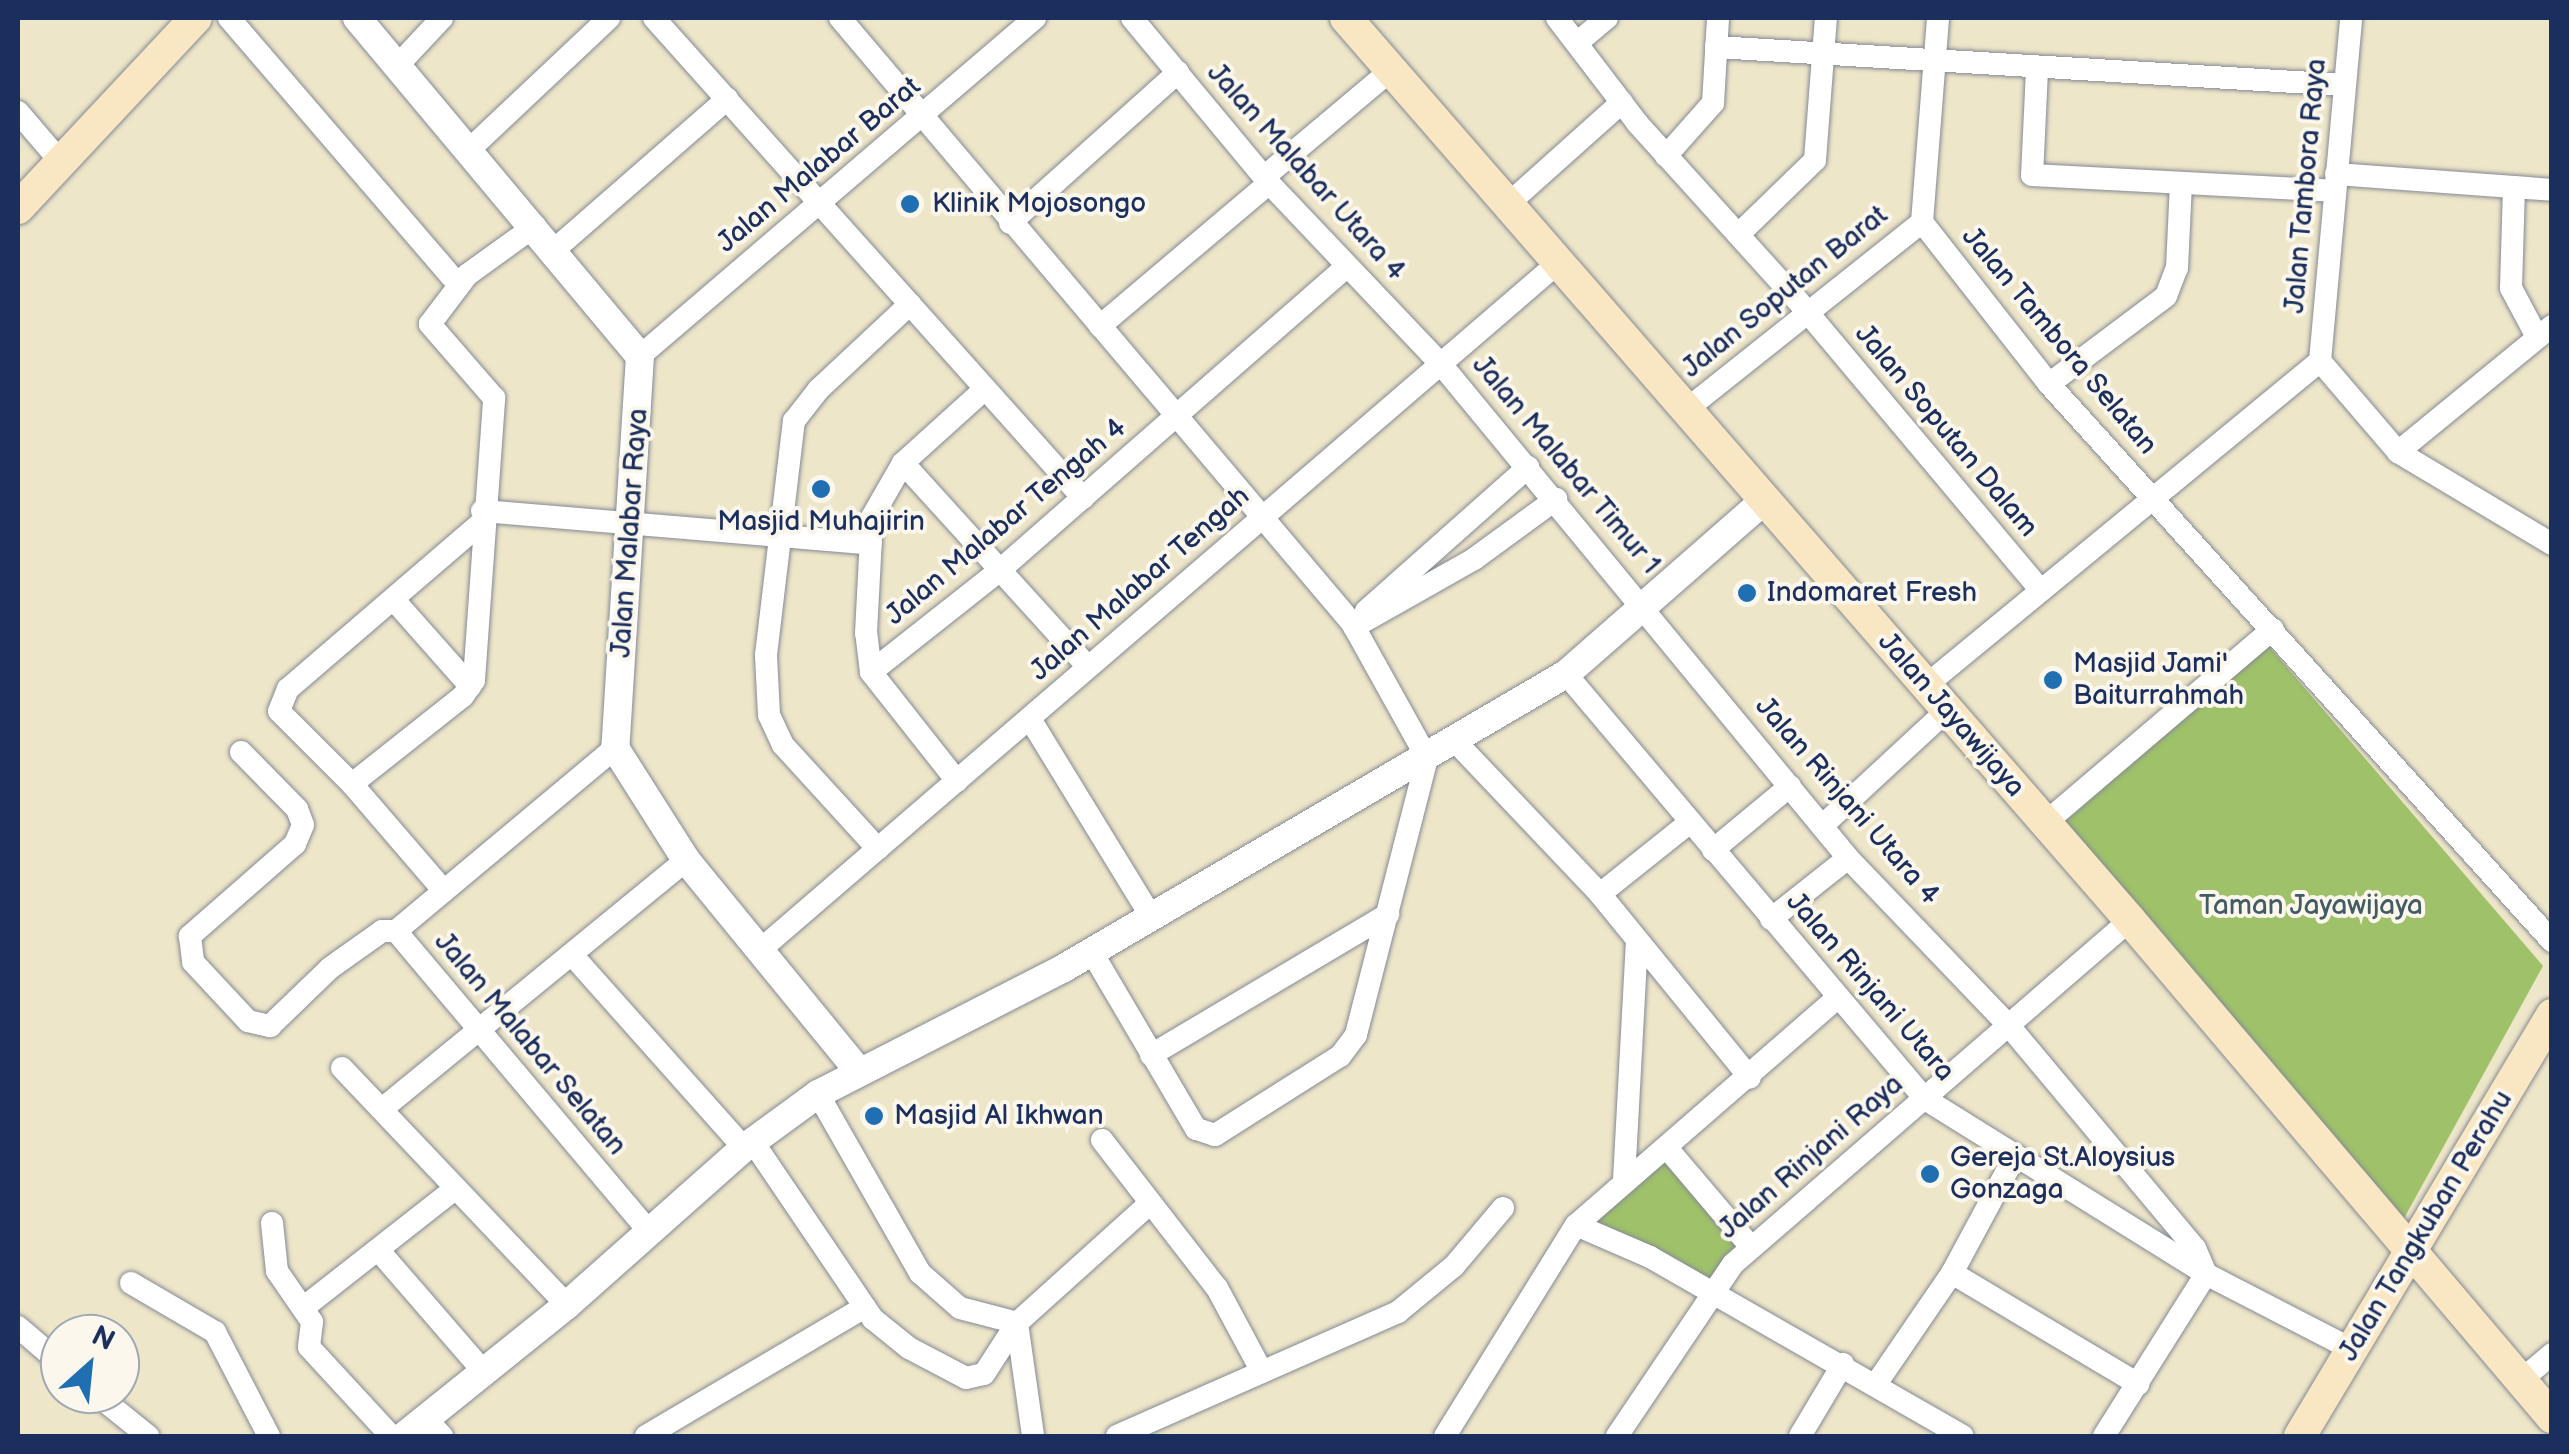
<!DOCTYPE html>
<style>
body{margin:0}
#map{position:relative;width:2569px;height:1454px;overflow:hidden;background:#eee6c9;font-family:"Balsamiq Sans",sans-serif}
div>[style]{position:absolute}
.green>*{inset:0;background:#9fc16a}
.roads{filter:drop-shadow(0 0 2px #848a94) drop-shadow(0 0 2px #848a94)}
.minor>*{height:22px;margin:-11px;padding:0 11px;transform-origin:11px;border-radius:11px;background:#fff}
.tertiary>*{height:28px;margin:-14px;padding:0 14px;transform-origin:14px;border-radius:14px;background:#fff}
.secondary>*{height:32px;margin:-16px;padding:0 16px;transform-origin:16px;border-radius:16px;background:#f9e7c3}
.dots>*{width:28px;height:28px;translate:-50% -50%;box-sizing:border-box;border:5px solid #fbf7ec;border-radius:50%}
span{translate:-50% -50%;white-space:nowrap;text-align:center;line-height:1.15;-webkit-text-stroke:8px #fbf7ec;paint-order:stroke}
.street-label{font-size:28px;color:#1b2f5e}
.poi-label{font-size:28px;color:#1b2f5e}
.left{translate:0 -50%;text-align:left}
.park-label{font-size:28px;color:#435b62}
.frame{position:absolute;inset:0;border:20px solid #1b2f5e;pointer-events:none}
.north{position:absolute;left:40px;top:1314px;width:100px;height:100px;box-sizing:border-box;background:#fbf7ec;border:2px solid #a1a7b3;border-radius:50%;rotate:27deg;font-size:28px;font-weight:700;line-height:40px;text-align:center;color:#1b2f5e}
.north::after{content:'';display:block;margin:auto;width:35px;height:45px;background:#1f6fb2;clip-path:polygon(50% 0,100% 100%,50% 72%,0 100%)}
</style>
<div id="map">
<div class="green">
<div style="clip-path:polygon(2267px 644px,2543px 966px,2402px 1222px,2061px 825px)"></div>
<div style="clip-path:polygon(1666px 1158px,1741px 1248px,1709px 1285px,1586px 1222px)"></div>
</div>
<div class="roads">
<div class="minor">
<div style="left:229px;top:18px;width:351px;rotate:49.3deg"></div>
<div style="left:654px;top:18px;width:644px;rotate:48.21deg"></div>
<div style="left:840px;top:18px;width:793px;rotate:49.76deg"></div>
<div style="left:1352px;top:623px;width:154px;rotate:60.9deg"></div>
<div style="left:1427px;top:758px;width:286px;rotate:104.4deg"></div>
<div style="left:1356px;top:1035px;width:26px;rotate:127deg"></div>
<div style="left:1340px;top:1056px;width:148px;rotate:147.7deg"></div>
<div style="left:1215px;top:1135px;width:20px;rotate:-162deg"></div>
<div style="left:1196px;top:1129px;width:207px;rotate:-120.5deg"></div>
<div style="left:1132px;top:18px;width:214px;rotate:50.3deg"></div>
<div style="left:1269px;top:183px;width:248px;rotate:46.5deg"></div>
<div style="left:1440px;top:363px;width:641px;rotate:50.5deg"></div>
<div style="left:1848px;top:858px;width:234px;rotate:46.2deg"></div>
<div style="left:2010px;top:1027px;width:288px;rotate:50.1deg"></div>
<div style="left:2195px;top:1248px;width:28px;rotate:67deg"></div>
<div style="left:2206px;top:1274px;width:191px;rotate:122.2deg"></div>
<div style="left:1557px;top:18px;width:133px;rotate:52.6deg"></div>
<div style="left:1638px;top:124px;width:239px;rotate:47.9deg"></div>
<div style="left:1798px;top:301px;width:375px;rotate:50deg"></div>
<div style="left:1577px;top:43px;width:39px;rotate:-40deg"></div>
<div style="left:1716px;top:47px;width:629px;rotate:3.46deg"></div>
<div style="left:399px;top:64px;width:63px;rotate:-46.9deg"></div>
<div style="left:2037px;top:70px;width:105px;rotate:92.7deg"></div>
<div style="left:2032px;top:175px;width:302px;rotate:3deg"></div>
<div style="left:18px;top:112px;width:65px;rotate:49.4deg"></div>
<div style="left:470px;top:149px;width:191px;rotate:-43.3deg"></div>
<div style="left:1666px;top:156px;width:71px;rotate:-48.4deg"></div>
<div style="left:1713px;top:103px;width:85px;rotate:-86.6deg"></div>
<div style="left:2336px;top:174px;width:217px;rotate:4.2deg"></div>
<div style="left:1264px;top:177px;width:166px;rotate:-40.1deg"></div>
<div style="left:2514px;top:187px;width:101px;rotate:91.7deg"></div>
<div style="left:2511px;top:288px;width:55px;rotate:62deg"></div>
<div style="left:1507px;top:205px;width:154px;rotate:-41.8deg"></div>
<div style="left:1922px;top:222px;width:206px;rotate:51.9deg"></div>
<div style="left:2049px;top:384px;width:751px;rotate:47.92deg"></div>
<div style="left:1922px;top:222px;width:205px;rotate:-85.5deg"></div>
<div style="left:1010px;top:223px;width:226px;rotate:-41.9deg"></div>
<div style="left:1739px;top:234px;width:106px;rotate:-44.2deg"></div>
<div style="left:1815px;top:160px;width:142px;rotate:-85.6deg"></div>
<div style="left:554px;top:250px;width:230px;rotate:-41.1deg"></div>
<div style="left:1100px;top:326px;width:221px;rotate:-40.2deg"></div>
<div style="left:640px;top:356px;width:520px;rotate:-40.55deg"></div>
<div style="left:2320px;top:361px;width:344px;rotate:-84.8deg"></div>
<div style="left:2320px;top:361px;width:120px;rotate:49.4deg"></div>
<div style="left:2398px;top:452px;width:179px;rotate:30.9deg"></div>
<div style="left:2049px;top:384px;width:146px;rotate:-36.9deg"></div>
<div style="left:2166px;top:296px;width:30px;rotate:-69deg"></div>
<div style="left:2177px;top:268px;width:85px;rotate:-87.3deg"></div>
<div style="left:1687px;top:409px;width:300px;rotate:-38.5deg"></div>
<div style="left:2398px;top:452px;width:199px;rotate:-39.3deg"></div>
<div style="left:903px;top:463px;width:275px;rotate:47.8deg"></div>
<div style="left:482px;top:511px;width:390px;rotate:4.8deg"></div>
<div style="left:394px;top:600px;width:115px;rotate:48.5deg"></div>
<div style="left:1366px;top:611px;width:217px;rotate:-41.6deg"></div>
<div style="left:1354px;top:627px;width:138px;rotate:-29.5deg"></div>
<div style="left:1474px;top:559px;width:102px;rotate:-36.2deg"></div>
<div style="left:871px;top:672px;width:164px;rotate:-38.3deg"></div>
<div style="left:1000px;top:570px;width:461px;rotate:-41.2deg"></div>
<div style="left:1566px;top:674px;width:556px;rotate:49.81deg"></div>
<div style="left:1925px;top:1099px;width:331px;rotate:31.9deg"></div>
<div style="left:2206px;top:1274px;width:165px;rotate:27.3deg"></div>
<div style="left:1924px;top:687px;width:513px;rotate:-39.46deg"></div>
<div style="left:1030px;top:719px;width:230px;rotate:58.5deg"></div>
<div style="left:1454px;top:740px;width:212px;rotate:46.5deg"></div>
<div style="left:1600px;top:894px;width:237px;rotate:50.8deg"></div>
<div style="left:615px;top:748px;width:285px;rotate:140.1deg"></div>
<div style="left:396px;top:931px;width:391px;rotate:49.9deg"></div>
<div style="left:241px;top:752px;width:80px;rotate:45.5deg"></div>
<div style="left:297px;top:809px;width:17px;rotate:69deg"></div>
<div style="left:303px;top:825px;width:21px;rotate:113deg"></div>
<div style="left:295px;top:844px;width:140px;rotate:138.8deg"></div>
<div style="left:190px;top:936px;width:26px;rotate:83deg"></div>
<div style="left:193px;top:962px;width:81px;rotate:47deg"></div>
<div style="left:248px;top:1021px;width:23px;rotate:13deg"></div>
<div style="left:270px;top:1026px;width:83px;rotate:-44deg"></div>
<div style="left:330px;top:968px;width:64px;rotate:-35.4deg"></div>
<div style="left:382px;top:931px;width:14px"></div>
<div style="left:957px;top:781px;width:139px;rotate:-128.3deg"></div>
<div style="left:871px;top:672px;width:39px;rotate:-97deg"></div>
<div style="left:866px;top:633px;width:116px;rotate:-87deg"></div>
<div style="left:872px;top:517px;width:62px;rotate:-60.1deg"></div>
<div style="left:903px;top:463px;width:110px;rotate:-42.1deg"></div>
<div style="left:352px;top:784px;width:142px;rotate:-38.4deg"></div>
<div style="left:463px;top:696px;width:19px;rotate:-55deg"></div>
<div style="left:474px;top:680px;width:283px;rotate:-85.9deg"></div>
<div style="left:494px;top:398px;width:98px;rotate:-130.9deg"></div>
<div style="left:430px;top:324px;width:61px;rotate:-52.9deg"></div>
<div style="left:467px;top:275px;width:84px;rotate:-35.8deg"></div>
<div style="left:2045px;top:823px;width:299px;rotate:-40.4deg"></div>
<div style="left:1822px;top:826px;width:169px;rotate:-42.8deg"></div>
<div style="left:878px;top:849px;width:141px;rotate:-132.4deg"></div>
<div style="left:783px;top:745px;width:33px;rotate:-115deg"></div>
<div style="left:769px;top:715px;width:60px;rotate:-92.9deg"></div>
<div style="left:766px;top:655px;width:236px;rotate:-83.2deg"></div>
<div style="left:794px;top:421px;width:39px;rotate:-52deg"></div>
<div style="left:818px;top:390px;width:126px;rotate:-43.1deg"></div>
<div style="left:1713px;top:850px;width:100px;rotate:-39.7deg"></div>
<div style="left:444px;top:891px;width:141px;rotate:-130.7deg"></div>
<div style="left:352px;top:784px;width:103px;rotate:-135deg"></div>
<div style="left:279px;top:711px;width:24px;rotate:-68deg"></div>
<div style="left:288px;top:689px;width:255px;rotate:-40.7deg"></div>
<div style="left:1600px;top:894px;width:114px;rotate:-38.6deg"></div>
<div style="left:1771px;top:919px;width:98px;rotate:-38.4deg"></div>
<div style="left:760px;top:950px;width:1054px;rotate:-40.73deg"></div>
<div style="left:573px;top:956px;width:257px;rotate:48.3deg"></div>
<div style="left:1151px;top:1055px;width:276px;rotate:-30.7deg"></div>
<div style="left:342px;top:1068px;width:327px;rotate:46.5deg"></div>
<div style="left:818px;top:1094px;width:206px;rotate:60.3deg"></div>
<div style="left:920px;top:1273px;width:53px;rotate:41.2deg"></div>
<div style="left:960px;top:1308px;width:59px;rotate:14.7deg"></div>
<div style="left:1017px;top:1323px;width:114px;rotate:81.9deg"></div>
<div style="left:382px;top:1109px;width:393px;rotate:-39.3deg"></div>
<div style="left:1102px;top:1140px;width:187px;rotate:52.2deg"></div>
<div style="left:1217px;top:1288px;width:95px;rotate:61.8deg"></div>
<div style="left:753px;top:1142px;width:214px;rotate:55.9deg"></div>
<div style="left:873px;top:1319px;width:46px;rotate:38.9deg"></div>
<div style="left:909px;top:1348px;width:64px;rotate:27.8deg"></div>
<div style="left:966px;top:1378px;width:18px;rotate:-13deg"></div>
<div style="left:984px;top:1374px;width:61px;rotate:-57.1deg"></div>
<div style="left:1017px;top:1323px;width:178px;rotate:-42deg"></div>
<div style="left:1667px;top:1148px;width:130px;rotate:49.7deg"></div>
<div style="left:1624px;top:1180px;width:239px;rotate:-86.9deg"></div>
<div style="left:272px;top:1223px;width:48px;rotate:84.1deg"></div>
<div style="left:277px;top:1271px;width:62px;rotate:55.5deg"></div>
<div style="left:312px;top:1322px;width:25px;rotate:97deg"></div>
<div style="left:309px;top:1347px;width:121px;rotate:47.3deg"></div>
<div style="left:1576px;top:1225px;width:81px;rotate:23.4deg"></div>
<div style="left:1650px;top:1257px;width:360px;rotate:29.8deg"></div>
<div style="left:380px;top:1252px;width:159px;rotate:49.1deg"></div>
<div style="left:1952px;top:1273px;width:217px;rotate:30.8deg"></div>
<div style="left:131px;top:1283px;width:97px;rotate:30.3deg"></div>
<div style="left:215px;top:1332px;width:117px;rotate:62.6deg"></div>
<div style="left:303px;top:1308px;width:193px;rotate:-38.1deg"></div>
<div style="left:18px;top:1327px;width:55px;rotate:40.6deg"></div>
<div style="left:2520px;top:1381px;width:42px;rotate:-40.2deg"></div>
<div style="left:1876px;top:1384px;width:135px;rotate:-55.6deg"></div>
<div style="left:1952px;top:1273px;width:131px;rotate:-61.7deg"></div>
<div style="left:96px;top:1394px;width:67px;rotate:38.9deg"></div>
<div style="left:427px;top:1420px;width:22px;rotate:47deg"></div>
<div style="left:646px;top:1436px;width:254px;rotate:-30.5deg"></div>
<div style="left:1117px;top:1436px;width:307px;rotate:-23.8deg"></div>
<div style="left:1398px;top:1312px;width:72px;rotate:-39.4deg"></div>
<div style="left:1454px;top:1266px;width:76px;rotate:-49.8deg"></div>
<div style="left:1445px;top:1436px;width:248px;rotate:-58.2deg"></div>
<div style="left:1576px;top:1225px;width:346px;rotate:-41deg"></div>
<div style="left:1617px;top:1436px;width:207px;rotate:-56deg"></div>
<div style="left:1733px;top:1264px;width:525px;rotate:-40.91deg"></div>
<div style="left:1800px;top:1436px;width:84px;rotate:-59.2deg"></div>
</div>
<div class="tertiary">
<div style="left:357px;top:18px;width:441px;rotate:50.1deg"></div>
<div style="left:640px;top:356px;width:393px;rotate:93.6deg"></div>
<div style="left:615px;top:748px;width:133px;rotate:57.6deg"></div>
<div style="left:686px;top:860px;width:270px;rotate:50.7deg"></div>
<div style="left:404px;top:1436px;width:209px;rotate:-38.8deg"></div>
<div style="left:567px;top:1305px;width:237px;rotate:-41.6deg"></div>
<div style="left:744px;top:1148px;width:92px;rotate:-36.1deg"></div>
<div style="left:818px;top:1094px;width:276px;rotate:-27.1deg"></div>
<div style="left:1064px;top:968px;width:582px;rotate:-30.36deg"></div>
<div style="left:1566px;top:674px;width:266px;rotate:-41.2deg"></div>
</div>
<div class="secondary">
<div style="left:1346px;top:18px;width:1195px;rotate:49deg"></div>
<div style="left:2130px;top:920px;width:652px;rotate:49.67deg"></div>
<div style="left:18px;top:208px;width:260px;rotate:-46.9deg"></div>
<div style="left:2300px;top:1436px;width:491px;rotate:-59.1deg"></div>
</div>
</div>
<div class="dots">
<div style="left:910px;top:204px;background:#1f6fb2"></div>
<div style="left:821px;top:489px;background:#1f6fb2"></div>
<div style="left:1747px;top:593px;background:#1f6fb2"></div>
<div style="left:2053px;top:680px;background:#1f6fb2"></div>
<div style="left:874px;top:1116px;background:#1f6fb2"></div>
<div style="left:1930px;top:1174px;background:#1f6fb2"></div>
</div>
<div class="street-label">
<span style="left:819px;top:165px;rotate:-40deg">Jalan Malabar Barat</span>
<span style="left:1306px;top:172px;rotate:48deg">Jalan Malabar Utara 4</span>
<span style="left:2306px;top:186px;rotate:-85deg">Jalan Tambora Raya</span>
<span style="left:1785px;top:292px;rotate:-39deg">Jalan Soputan Barat</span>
<span style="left:2059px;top:341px;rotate:50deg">Jalan Tambora Selatan</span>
<span style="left:1946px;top:431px;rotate:50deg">Jalan Soputan Dalam</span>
<span style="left:1566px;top:465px;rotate:50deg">Jalan Malabar Timur 1</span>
<span style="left:1006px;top:522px;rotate:-40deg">Jalan Malabar Tengah 4</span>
<span style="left:630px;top:533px;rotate:-86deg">Jalan Malabar Raya</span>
<span style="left:1140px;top:584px;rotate:-41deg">Jalan Malabar Tengah</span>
<span style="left:1951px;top:715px;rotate:49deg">Jalan Jayawijaya</span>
<span style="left:1847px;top:801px;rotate:49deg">Jalan Rinjani Utara 4</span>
<span style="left:1870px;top:987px;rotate:49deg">Jalan Rinjani Utara</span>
<span style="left:530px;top:1044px;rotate:50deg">Jalan Malabar Selatan</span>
<span style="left:1811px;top:1157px;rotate:-41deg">Jalan Rinjani Raya</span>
<span style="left:2426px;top:1226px;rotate:-59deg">Jalan Tangkuban Perahu</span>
</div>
<div class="poi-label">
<span class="left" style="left:932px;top:204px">Klinik Mojosongo</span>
<span style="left:821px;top:522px">Masjid Muhajirin</span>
<span class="left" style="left:1767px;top:593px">Indomaret Fresh</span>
<span class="left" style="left:2073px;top:680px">Masjid Jami'<br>Baiturrahmah</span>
<span class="left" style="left:894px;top:1116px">Masjid Al Ikhwan</span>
<span class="left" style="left:1950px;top:1174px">Gereja St.Aloysius<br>Gonzaga</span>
</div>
<div class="park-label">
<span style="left:2311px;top:906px">Taman Jayawijaya</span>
</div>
<div class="frame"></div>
<div class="north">N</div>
</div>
